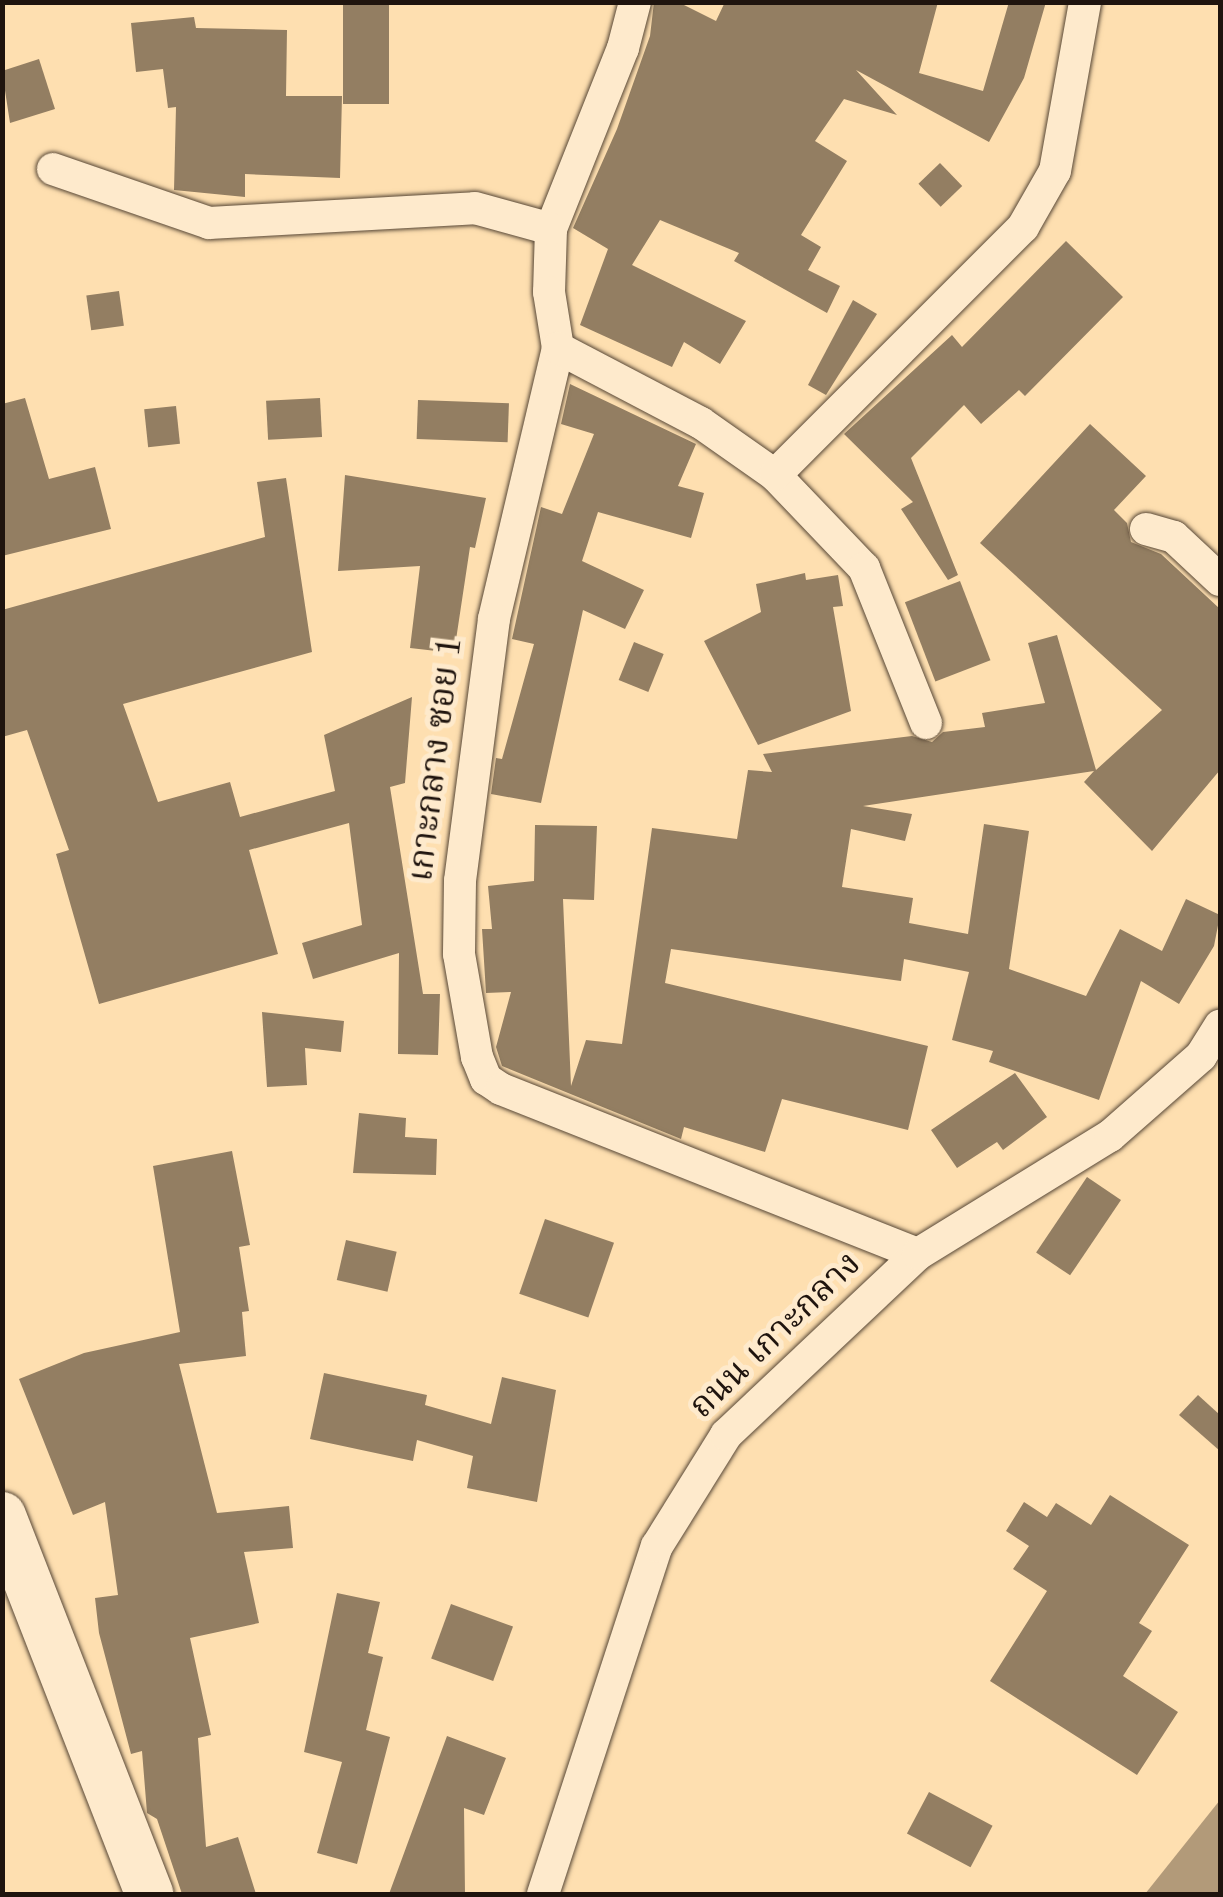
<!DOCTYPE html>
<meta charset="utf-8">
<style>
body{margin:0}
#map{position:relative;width:1223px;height:1897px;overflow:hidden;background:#fedfb0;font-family:"Old Standard TT","Noto Serif Thai",serif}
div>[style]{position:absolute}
.water>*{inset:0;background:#b29a79}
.building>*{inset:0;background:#937e62;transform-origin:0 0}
.roads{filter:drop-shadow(0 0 2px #574736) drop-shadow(0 0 2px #574736)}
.street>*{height:32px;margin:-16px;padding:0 16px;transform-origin:16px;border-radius:16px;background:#feeacc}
.secondary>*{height:48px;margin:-24px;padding:0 24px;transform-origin:24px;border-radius:24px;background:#feeacc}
span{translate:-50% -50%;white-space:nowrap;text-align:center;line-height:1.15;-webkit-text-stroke:10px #feeacc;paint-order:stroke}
.street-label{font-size:35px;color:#1f140e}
.frame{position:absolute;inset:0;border:5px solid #1f140e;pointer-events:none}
</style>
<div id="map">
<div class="water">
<div style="clip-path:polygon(1220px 1800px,1220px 1894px,1145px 1894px)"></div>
</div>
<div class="building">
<div style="left:343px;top:2px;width:46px;height:102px"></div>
<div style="clip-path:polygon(654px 2px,678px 2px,716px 21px,725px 2px,938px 2px,919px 73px,983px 91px,1009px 2px,1046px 2px,1024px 78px,989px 142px,856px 70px,897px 115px,844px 99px,815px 141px,847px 161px,801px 235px,821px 247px,808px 270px,840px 286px,827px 313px,734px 261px,739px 253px,660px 220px,632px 265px,746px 321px,720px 364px,684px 342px,672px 367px,580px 325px,608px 249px,573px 228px,617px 129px,650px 36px)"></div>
<div style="clip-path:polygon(194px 17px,196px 28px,287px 30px,286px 96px,342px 96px,340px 178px,245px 174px,245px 197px,174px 190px,176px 107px,168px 108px,163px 69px,136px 72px,131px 23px)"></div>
<div style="clip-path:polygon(39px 59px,55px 109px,10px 123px,2px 71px)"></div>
<div style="left:940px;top:163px;width:32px;height:30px;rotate:46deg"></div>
<div style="clip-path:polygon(1066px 241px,1123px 297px,1025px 396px,1019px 390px,981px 424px,964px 405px,911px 458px,958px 575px,948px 580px,901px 509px,913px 502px,844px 434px,952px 335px,962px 347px)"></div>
<div style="left:119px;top:291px;width:35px;height:33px;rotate:82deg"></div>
<div style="clip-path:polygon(853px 300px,877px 314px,826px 395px,808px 385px)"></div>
<div style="clip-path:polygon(570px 384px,696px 444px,678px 486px,704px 493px,691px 538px,598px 512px,582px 561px,644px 590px,625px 629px,583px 610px,541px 803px,491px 794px,496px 758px,502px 759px,534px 644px,512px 639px,541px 507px,562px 514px,594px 434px,561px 424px)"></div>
<div style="clip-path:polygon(25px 398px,49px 479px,95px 467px,111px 529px,2px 556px,2px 404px)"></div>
<div style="left:320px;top:398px;width:39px;height:54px;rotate:87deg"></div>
<div style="left:418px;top:400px;width:91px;height:39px;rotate:2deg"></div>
<div style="left:176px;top:406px;width:38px;height:32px;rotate:84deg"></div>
<div style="clip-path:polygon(1090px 424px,1146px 476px,1114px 510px,1127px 523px,1131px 542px,1161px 554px,1220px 609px,1220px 770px,1152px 851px,1084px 782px,1094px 771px,863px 806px,912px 814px,905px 841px,851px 829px,842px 887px,913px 898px,909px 923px,968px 934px,984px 824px,1029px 831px,1009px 969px,1086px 996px,1120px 929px,1162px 951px,1186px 899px,1220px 915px,1214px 946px,1179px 1004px,1141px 981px,1099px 1100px,989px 1062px,993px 1051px,952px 1040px,969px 972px,904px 959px,901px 981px,671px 949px,665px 983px,928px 1046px,908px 1130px,782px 1099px,765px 1152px,684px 1127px,681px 1139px,502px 1066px,496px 1047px,511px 992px,486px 993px,482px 929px,492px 929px,488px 886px,534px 881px,535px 825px,597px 826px,594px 900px,563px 899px,571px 1086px,586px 1040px,622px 1044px,652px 828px,737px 839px,748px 770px,772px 772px,763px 754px,912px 736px,932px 742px,943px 732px,985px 727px,982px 713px,1045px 703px,1028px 643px,1057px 635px,1096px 770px,1162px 710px,980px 543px)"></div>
<div style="clip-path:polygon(345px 475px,486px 498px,475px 548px,470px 547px,454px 653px,410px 648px,420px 566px,338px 571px)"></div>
<div style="clip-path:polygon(286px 478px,312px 652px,123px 704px,158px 802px,230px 782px,240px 817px,335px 791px,324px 735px,412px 697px,405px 783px,390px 787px,423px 994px,440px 994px,438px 1055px,398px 1054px,399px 953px,313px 979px,302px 943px,362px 925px,349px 823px,249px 850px,278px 954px,99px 1004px,56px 854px,69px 850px,27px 730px,2px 737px,2px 610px,265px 537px,257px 482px)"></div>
<div style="clip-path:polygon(805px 573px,806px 580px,838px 575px,843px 606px,833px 607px,851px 711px,758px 745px,704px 641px,761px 612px,756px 584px)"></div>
<div style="left:960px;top:581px;width:85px;height:59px;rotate:69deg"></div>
<div style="left:634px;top:642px;width:32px;height:41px;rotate:22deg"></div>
<div style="clip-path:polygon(262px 1012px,344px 1021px,341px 1052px,305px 1048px,307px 1085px,267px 1087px)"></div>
<div style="clip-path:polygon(1015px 1073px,1047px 1117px,1003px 1150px,997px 1142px,957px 1168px,931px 1130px)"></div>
<div style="clip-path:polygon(359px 1113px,406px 1118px,405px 1137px,437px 1139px,436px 1175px,353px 1173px)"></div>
<div style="clip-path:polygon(232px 1151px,250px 1245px,239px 1247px,249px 1311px,242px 1312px,246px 1356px,179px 1364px,217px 1513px,289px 1506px,293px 1548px,244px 1552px,259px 1623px,190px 1638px,211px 1735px,198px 1738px,206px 1847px,238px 1837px,256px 1894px,182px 1894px,157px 1819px,147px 1813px,142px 1751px,131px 1754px,99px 1633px,95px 1598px,118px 1595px,105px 1502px,73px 1515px,19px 1379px,84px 1353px,180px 1332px,153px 1166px)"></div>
<div style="left:1087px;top:1177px;width:41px;height:91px;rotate:34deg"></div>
<div style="left:545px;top:1219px;width:73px;height:79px;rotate:19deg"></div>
<div style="left:346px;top:1240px;width:52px;height:41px;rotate:13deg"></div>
<div style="clip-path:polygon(324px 1373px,427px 1395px,425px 1405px,491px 1424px,502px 1377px,556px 1390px,537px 1502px,467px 1488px,473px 1456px,417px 1440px,413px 1461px,310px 1439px)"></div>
<div style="clip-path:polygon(1198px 1395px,1220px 1415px,1220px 1451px,1179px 1415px)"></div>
<div style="clip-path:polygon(1110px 1495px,1189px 1545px,1139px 1623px,1152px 1631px,1123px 1676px,1178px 1712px,1137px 1775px,990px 1681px,1047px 1591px,1013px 1569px,1029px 1546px,1006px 1531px,1024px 1502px,1047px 1517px,1056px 1503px,1091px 1525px)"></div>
<div style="clip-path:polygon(337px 1593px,380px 1602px,368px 1653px,383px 1657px,366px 1730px,390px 1737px,357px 1864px,317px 1853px,342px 1762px,304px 1752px)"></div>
<div style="left:451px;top:1604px;width:66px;height:58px;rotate:20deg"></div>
<div style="clip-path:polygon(447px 1736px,506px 1758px,484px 1815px,464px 1808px,465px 1894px,389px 1894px)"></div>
<div style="left:929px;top:1792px;width:72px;height:47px;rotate:28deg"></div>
</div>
<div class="roads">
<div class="street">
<div style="left:635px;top:2px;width:48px;rotate:104.6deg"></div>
<div style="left:623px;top:48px;width:195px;rotate:111.7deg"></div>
<div style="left:551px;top:229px;width:63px;rotate:91.8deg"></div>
<div style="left:549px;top:292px;width:57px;rotate:80.9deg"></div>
<div style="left:558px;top:348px;width:278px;rotate:103.3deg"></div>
<div style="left:494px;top:619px;width:264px;rotate:97.4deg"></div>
<div style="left:460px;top:881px;width:73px;rotate:90.8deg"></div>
<div style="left:459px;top:954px;width:105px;rotate:80.1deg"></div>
<div style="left:477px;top:1057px;width:24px;rotate:68deg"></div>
<div style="left:486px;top:1079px;width:18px;rotate:34deg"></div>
<div style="left:501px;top:1089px;width:448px;rotate:21.6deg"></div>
<div style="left:53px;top:169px;width:165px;rotate:19.1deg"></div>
<div style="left:209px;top:223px;width:266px;rotate:-3.2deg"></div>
<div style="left:475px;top:208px;width:79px;rotate:15.4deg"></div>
<div style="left:558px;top:348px;width:161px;rotate:27.7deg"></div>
<div style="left:701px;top:423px;width:90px;rotate:35.1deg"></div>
<div style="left:775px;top:475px;width:129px;rotate:46.3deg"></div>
<div style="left:864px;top:568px;width:167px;rotate:68.2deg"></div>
<div style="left:775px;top:475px;width:351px;rotate:-45deg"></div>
<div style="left:1023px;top:227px;width:64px;rotate:-60.3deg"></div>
<div style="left:1055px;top:171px;width:172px;rotate:-79.9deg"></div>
<div style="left:1146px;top:529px;width:29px;rotate:16deg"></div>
<div style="left:1174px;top:537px;width:63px;rotate:43.1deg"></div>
<div style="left:543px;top:1894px;width:366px;rotate:-71.9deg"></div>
<div style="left:657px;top:1546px;width:131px;rotate:-58.1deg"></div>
<div style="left:726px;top:1435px;width:264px;rotate:-43.3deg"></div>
<div style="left:918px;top:1254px;width:225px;rotate:-31.6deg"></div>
<div style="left:1110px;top:1136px;width:121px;rotate:-41.3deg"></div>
<div style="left:1201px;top:1056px;width:36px;rotate:-58deg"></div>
</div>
<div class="secondary">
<div style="left:2px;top:1516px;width:406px;rotate:68.7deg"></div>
</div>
</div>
<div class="street-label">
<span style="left:437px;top:759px;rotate:-83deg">เกาะกลาง ซอย 1</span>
<span style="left:776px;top:1336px;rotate:-44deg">ถนน เกาะกลาง</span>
</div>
<div class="frame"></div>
</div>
